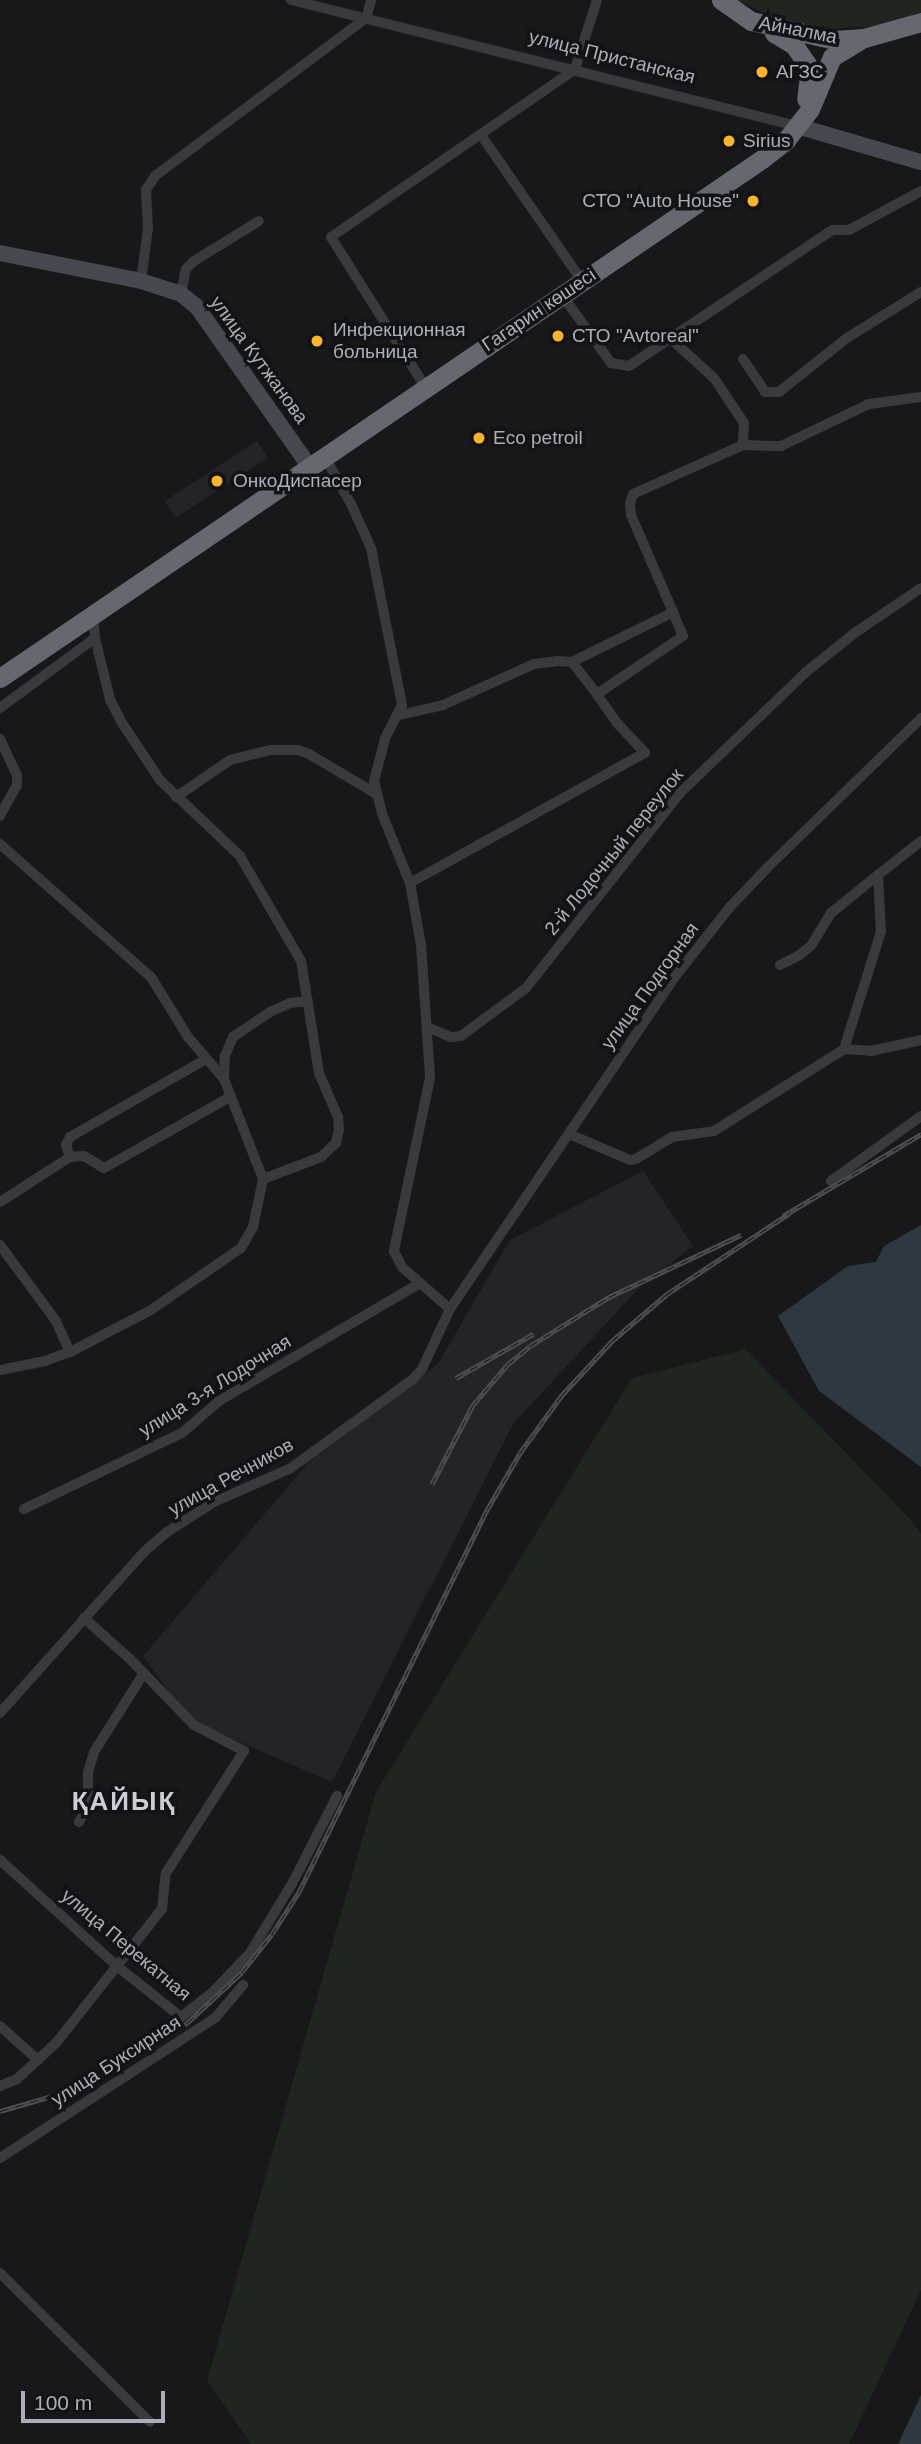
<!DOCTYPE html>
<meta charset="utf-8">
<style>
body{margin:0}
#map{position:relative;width:921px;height:2444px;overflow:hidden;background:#18181b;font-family:Helvetica,sans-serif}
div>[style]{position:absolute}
.built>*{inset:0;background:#242428;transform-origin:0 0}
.green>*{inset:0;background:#1e261f}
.water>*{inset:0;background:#2d3840}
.street>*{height:10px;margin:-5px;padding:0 5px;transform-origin:5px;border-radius:5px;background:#393a40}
.secondary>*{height:16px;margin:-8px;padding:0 8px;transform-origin:8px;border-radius:8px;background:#474950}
.highway>*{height:19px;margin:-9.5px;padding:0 9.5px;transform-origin:9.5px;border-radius:9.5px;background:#656871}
.rail>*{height:5px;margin-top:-2.5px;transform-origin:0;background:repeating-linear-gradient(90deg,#131316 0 8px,#4c4e55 0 16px);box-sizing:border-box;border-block:2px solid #4c4e55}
.dots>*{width:19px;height:19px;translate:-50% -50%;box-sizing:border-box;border:4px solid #131316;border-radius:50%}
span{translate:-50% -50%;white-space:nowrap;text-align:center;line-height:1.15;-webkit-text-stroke:7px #131316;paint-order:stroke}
.street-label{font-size:19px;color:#aaafbb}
.poi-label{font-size:19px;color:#aaafbb}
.left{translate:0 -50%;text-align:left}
.right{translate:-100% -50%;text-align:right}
.district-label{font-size:26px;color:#cbced7;font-weight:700;letter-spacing:2px}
.scale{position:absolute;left:21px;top:2391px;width:144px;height:32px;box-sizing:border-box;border:4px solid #aaafbb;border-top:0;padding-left:9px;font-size:21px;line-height:24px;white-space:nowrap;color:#aaafbb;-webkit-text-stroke:5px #131316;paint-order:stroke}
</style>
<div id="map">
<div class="built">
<div style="left:257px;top:441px;width:20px;height:110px;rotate:57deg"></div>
<div style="clip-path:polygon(643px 1171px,693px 1246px,640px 1287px,513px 1424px,332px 1782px,189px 1720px,143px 1656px,309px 1462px,438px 1364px,510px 1240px)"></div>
</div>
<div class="green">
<div style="clip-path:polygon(737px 0,921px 0,921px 14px,877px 26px,825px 29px,770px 16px)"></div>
<div style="clip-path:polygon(745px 1349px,912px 1521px,921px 1534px,921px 2290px,849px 2444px,251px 2444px,207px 2380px,376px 1792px,632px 1378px)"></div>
</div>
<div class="water">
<div style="clip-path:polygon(921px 1225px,921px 1467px,819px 1391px,778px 1316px,848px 1266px,876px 1262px,884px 1246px)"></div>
<div style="clip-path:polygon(921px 2395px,921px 2444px,898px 2444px)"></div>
</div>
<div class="street">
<div style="left:291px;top:0;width:521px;rotate:13.98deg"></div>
<div style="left:481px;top:135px;width:178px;rotate:55.3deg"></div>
<div style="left:141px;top:281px;width:53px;rotate:-82.5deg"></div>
<div style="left:148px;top:228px;width:38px;rotate:-93deg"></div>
<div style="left:146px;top:190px;width:17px;rotate:-57deg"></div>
<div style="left:155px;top:176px;width:264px;rotate:-36.8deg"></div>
<div style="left:366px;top:18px;width:19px;rotate:-74deg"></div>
<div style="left:181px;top:294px;width:25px;rotate:-79deg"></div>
<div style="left:186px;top:269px;width:11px;rotate:-45deg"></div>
<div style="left:194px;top:261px;width:76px;rotate:-31.6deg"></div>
<div style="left:562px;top:295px;width:84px;rotate:54.2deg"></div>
<div style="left:611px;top:363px;width:18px;rotate:9deg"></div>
<div style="left:629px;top:366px;width:244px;rotate:-33.8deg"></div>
<div style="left:832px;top:230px;width:17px"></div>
<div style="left:849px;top:230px;width:82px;rotate:-28.4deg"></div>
<div style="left:670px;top:338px;width:59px;rotate:42.3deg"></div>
<div style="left:714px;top:378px;width:54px;rotate:56.3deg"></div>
<div style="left:744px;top:423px;width:22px;rotate:93deg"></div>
<div style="left:743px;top:359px;width:40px;rotate:56deg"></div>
<div style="left:765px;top:392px;width:14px"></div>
<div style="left:779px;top:392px;width:87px;rotate:-38.5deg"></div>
<div style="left:847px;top:338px;width:87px;rotate:-31.9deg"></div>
<div style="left:426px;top:388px;width:178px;rotate:-122.2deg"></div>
<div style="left:331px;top:237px;width:296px;rotate:-34.5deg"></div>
<div style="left:575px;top:69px;width:72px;rotate:-72.3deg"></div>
<div style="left:325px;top:457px;width:54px;rotate:61deg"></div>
<div style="left:351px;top:504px;width:48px;rotate:65.6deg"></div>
<div style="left:371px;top:548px;width:160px;rotate:78.8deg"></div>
<div style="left:402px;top:705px;width:38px;rotate:117deg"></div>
<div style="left:385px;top:739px;width:43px;rotate:104.7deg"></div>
<div style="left:374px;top:781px;width:36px;rotate:76deg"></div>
<div style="left:383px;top:816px;width:72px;rotate:68.1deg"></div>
<div style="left:410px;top:883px;width:63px;rotate:79.9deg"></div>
<div style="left:421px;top:945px;width:133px;rotate:86.1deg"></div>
<div style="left:430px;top:1078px;width:177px;rotate:101.8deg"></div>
<div style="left:394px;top:1251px;width:18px;rotate:63deg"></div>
<div style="left:402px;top:1267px;width:64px;rotate:41.2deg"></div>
<div style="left:572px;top:662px;width:113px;rotate:-26.3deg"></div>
<div style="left:673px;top:612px;width:106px;rotate:-113.4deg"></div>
<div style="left:631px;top:515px;width:12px;rotate:-95deg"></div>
<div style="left:630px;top:503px;width:9px;rotate:-72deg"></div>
<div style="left:633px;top:494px;width:120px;rotate:-24deg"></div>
<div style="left:743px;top:445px;width:38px;rotate:2deg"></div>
<div style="left:781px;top:446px;width:98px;rotate:-25.5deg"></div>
<div style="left:869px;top:404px;width:52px;rotate:-7.7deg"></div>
<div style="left:0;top:708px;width:118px;rotate:-36.4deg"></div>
<div style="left:400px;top:715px;width:44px;rotate:-13.1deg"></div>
<div style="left:443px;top:705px;width:100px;rotate:-24.3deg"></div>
<div style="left:534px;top:664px;width:23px;rotate:-7deg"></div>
<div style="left:557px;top:661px;width:15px;rotate:4deg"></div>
<div style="left:572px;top:662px;width:41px;rotate:52deg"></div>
<div style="left:0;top:739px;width:40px;rotate:65deg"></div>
<div style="left:17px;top:775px;width:10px;rotate:90deg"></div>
<div style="left:17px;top:785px;width:35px;rotate:119deg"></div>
<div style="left:176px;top:797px;width:65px;rotate:-34.4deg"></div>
<div style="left:230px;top:760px;width:41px;rotate:-14deg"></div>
<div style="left:270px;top:750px;width:28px"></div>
<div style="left:298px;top:750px;width:12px;rotate:20deg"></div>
<div style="left:309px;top:754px;width:77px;rotate:30.6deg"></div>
<div style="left:0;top:844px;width:201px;rotate:41.4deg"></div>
<div style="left:151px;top:977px;width:70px;rotate:58.3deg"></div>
<div style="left:188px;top:1037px;width:55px;rotate:49.4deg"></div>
<div style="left:224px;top:1079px;width:107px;rotate:68.7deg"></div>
<div style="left:410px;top:883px;width:269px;rotate:-29deg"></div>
<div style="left:645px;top:753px;width:41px;rotate:-133deg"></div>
<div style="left:617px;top:723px;width:35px;rotate:-125deg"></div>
<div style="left:597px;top:694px;width:104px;rotate:-34deg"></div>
<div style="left:683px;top:636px;width:26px;rotate:-113deg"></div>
<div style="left:780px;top:965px;width:20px;rotate:-27deg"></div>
<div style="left:798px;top:956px;width:16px;rotate:-38deg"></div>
<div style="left:811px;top:946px;width:39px;rotate:-59deg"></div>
<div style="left:831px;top:913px;width:60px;rotate:-39deg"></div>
<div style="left:427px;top:1027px;width:26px;rotate:23deg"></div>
<div style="left:451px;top:1037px;width:10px;rotate:-6deg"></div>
<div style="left:461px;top:1036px;width:81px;rotate:-36.4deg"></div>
<div style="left:526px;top:988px;width:250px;rotate:-51.7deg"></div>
<div style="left:681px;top:792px;width:173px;rotate:-43.8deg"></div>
<div style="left:806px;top:672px;width:64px;rotate:-38.7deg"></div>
<div style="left:856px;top:632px;width:78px;rotate:-34.1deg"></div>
<div style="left:844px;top:1049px;width:123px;rotate:-72.5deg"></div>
<div style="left:881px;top:932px;width:57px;rotate:-93deg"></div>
<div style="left:878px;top:875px;width:55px;rotate:-38.3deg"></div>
<div style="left:224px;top:1079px;width:23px;rotate:-88deg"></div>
<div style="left:225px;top:1056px;width:21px;rotate:-67deg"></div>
<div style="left:233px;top:1037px;width:45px;rotate:-34deg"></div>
<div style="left:270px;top:1012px;width:22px;rotate:-24deg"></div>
<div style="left:290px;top:1003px;width:18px;rotate:-6deg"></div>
<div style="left:569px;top:1134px;width:66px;rotate:23.1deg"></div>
<div style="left:630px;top:1160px;width:6px;rotate:-9deg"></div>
<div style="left:636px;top:1159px;width:42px;rotate:-31.4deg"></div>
<div style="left:672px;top:1137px;width:42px;rotate:-8.1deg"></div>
<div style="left:714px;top:1131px;width:154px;rotate:-32.2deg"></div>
<div style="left:844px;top:1049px;width:27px;rotate:4deg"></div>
<div style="left:871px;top:1051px;width:51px;rotate:-12.4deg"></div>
<div style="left:70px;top:1157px;width:13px;rotate:-108deg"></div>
<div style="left:66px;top:1145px;width:9px;rotate:-63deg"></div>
<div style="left:70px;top:1137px;width:157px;rotate:-29.8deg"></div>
<div style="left:831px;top:1181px;width:111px;rotate:-35.8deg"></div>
<div style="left:0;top:1202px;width:83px;rotate:-32.7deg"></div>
<div style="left:70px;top:1157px;width:14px;rotate:-4deg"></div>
<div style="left:84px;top:1156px;width:23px;rotate:31deg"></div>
<div style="left:104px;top:1168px;width:145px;rotate:-29.4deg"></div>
<div style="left:0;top:1245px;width:94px;rotate:53.6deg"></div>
<div style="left:56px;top:1321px;width:34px;rotate:66deg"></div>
<div style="left:0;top:1370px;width:46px;rotate:-11.3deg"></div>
<div style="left:45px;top:1361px;width:27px;rotate:-20deg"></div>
<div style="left:70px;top:1352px;width:91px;rotate:-27.4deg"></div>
<div style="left:151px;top:1310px;width:109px;rotate:-34.6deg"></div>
<div style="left:241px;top:1248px;width:24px;rotate:-60deg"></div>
<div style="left:253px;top:1227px;width:49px;rotate:-78.2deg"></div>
<div style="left:263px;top:1179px;width:62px;rotate:-20.8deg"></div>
<div style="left:321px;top:1157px;width:21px;rotate:-43deg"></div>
<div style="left:336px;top:1143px;width:13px;rotate:-77deg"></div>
<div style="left:339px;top:1130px;width:13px;rotate:-94deg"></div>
<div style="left:338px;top:1117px;width:48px;rotate:-113.4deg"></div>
<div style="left:319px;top:1073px;width:113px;rotate:-99.1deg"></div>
<div style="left:301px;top:961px;width:121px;rotate:-120.2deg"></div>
<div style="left:240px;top:856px;width:110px;rotate:-136.5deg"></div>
<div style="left:160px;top:780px;width:69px;rotate:-123.7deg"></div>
<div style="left:122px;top:723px;width:27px;rotate:-117deg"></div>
<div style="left:110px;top:699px;width:63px;rotate:-103.8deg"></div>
<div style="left:95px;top:638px;width:24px;rotate:-95deg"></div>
<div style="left:24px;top:1509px;width:175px;rotate:-25.7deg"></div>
<div style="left:182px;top:1433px;width:49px;rotate:-40.9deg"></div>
<div style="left:219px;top:1401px;width:233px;rotate:-30.4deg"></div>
<div style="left:0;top:1713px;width:217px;rotate:-48.2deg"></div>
<div style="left:145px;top:1551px;width:29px;rotate:-41deg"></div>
<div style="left:167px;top:1532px;width:56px;rotate:-32.6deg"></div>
<div style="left:214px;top:1502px;width:84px;rotate:-23.8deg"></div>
<div style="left:291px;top:1468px;width:151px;rotate:-36.1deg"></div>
<div style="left:413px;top:1379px;width:13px;rotate:-48deg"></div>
<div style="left:422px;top:1369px;width:66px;rotate:-65deg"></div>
<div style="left:450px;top:1309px;width:400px;rotate:-55.9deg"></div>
<div style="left:674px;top:978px;width:89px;rotate:-51.8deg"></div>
<div style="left:729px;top:908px;width:57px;rotate:-46.4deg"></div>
<div style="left:768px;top:867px;width:214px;rotate:-44.2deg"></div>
<div style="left:79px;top:1822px;width:17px;rotate:-59deg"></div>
<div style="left:88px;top:1807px;width:35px;rotate:-90deg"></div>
<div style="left:88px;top:1772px;width:21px;rotate:-73deg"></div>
<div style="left:94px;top:1752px;width:93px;rotate:-57.7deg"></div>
<div style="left:0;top:1860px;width:158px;rotate:42.2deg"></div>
<div style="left:117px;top:1966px;width:82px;rotate:38.6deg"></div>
<div style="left:181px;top:2017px;width:39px;rotate:-38deg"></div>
<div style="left:212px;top:1993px;width:55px;rotate:-46.5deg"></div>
<div style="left:250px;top:1953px;width:83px;rotate:-58.8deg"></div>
<div style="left:293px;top:1882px;width:97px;rotate:-62.9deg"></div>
<div style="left:0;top:2026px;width:51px;rotate:41.8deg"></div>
<div style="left:0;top:2086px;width:18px;rotate:-22deg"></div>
<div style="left:17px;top:2079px;width:53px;rotate:-42.7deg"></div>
<div style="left:56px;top:2043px;width:171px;rotate:-51.7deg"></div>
<div style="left:162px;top:1909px;width:36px;rotate:-84deg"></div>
<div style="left:166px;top:1873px;width:145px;rotate:-57.4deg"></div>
<div style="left:244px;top:1751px;width:56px;rotate:-152.5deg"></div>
<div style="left:194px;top:1725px;width:92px;rotate:-134.1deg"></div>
<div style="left:130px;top:1659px;width:62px;rotate:-138.3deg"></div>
<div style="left:0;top:2158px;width:258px;rotate:-33.1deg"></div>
<div style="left:216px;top:2017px;width:42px;rotate:-49.8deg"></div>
<div style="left:0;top:2273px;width:211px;rotate:44.8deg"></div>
</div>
<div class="secondary">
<div style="left:797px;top:126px;width:129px;rotate:16.2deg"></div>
<div style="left:0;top:253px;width:144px;rotate:11.2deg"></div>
<div style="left:141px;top:281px;width:42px;rotate:18deg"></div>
<div style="left:181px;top:294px;width:21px;rotate:39deg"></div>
<div style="left:197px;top:307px;width:196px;rotate:54.8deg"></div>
</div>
<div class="highway">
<div style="left:721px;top:0;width:37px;rotate:35deg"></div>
<div style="left:751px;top:21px;width:86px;rotate:12.7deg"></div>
<div style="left:835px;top:40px;width:29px;rotate:-4deg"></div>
<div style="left:864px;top:38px;width:59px;rotate:-15.7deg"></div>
<div style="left:774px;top:33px;width:23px;rotate:31deg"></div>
<div style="left:794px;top:45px;width:23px;rotate:56deg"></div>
<div style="left:807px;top:64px;width:12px;rotate:81deg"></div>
<div style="left:809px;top:76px;width:23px;rotate:97deg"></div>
<div style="left:0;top:678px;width:922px;rotate:-34.26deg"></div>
<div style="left:762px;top:159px;width:31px;rotate:-38deg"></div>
<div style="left:786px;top:140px;width:39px;rotate:-52deg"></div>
<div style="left:810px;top:109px;width:56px;rotate:-67.1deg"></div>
<div style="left:832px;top:57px;width:37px;rotate:-31deg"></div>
</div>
<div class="rail">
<div style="left:783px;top:1216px;width:161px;rotate:-30.7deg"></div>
<div style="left:456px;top:1378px;width:89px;rotate:-29.7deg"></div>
<div style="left:432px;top:1484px;width:89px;rotate:-62.6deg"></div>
<div style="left:473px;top:1405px;width:54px;rotate:-49.5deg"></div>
<div style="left:508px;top:1364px;width:28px;rotate:-39deg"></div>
<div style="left:530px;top:1346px;width:93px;rotate:-31.8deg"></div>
<div style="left:609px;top:1297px;width:146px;rotate:-25.2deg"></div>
<div style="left:0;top:2111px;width:69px;rotate:-16.1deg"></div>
<div style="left:66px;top:2092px;width:43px;rotate:-23deg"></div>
<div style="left:106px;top:2075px;width:96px;rotate:-32.7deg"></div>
<div style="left:187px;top:2023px;width:75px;rotate:-42.8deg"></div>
<div style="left:242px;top:1972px;width:48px;rotate:-51.7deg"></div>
<div style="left:272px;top:1934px;width:50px;rotate:-57.3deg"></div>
<div style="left:299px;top:1892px;width:426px;rotate:-63.8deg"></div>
<div style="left:487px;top:1510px;width:66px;rotate:-59.9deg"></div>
<div style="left:520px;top:1453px;width:72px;rotate:-54.1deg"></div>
<div style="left:562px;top:1395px;width:74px;rotate:-47.2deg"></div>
<div style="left:612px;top:1341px;width:72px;rotate:-40.5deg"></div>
<div style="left:667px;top:1294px;width:147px;rotate:-33.4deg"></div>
</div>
<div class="dots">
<div style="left:762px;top:72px;background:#fcb42f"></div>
<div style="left:729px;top:141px;background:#fcb42f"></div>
<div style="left:753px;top:201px;background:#fcb42f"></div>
<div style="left:558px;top:336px;background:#fcb42f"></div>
<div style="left:317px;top:341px;background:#fcb42f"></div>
<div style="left:479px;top:438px;background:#fcb42f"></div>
<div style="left:217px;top:481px;background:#fcb42f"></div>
</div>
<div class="street-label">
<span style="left:798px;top:30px;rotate:11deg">Айналма</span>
<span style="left:612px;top:57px;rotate:14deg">улица Пристанская</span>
<span style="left:539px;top:310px;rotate:-34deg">Гагарин көшесі</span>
<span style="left:259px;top:360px;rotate:54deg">улица Кутжанова</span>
<span style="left:614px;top:852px;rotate:-51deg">2-й Лодочный переулок</span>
<span style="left:650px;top:986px;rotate:-54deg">улица Подгорная</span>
<span style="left:215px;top:1386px;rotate:-32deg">улица 3-я Лодочная</span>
<span style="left:231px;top:1477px;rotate:-29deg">улица Речников</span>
<span style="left:126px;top:1945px;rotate:40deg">улица Перекатная</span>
<span style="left:116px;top:2061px;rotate:-33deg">улица Буксирная</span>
</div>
<div class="poi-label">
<span class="left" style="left:776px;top:72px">АГЗС</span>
<span class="left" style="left:743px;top:141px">Sirius</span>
<span class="right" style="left:739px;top:201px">СТО "Auto House"</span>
<span class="left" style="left:333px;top:341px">Инфекционная<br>больница</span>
<span class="left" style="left:572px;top:336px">СТО "Avtoreal"</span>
<span class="left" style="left:493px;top:438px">Eco petroil</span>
<span class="left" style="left:233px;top:481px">ОнкоДиспасер</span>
</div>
<div class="district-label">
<span style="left:124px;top:1802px">ҚАЙЫҚ</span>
</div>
<div class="scale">100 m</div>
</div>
